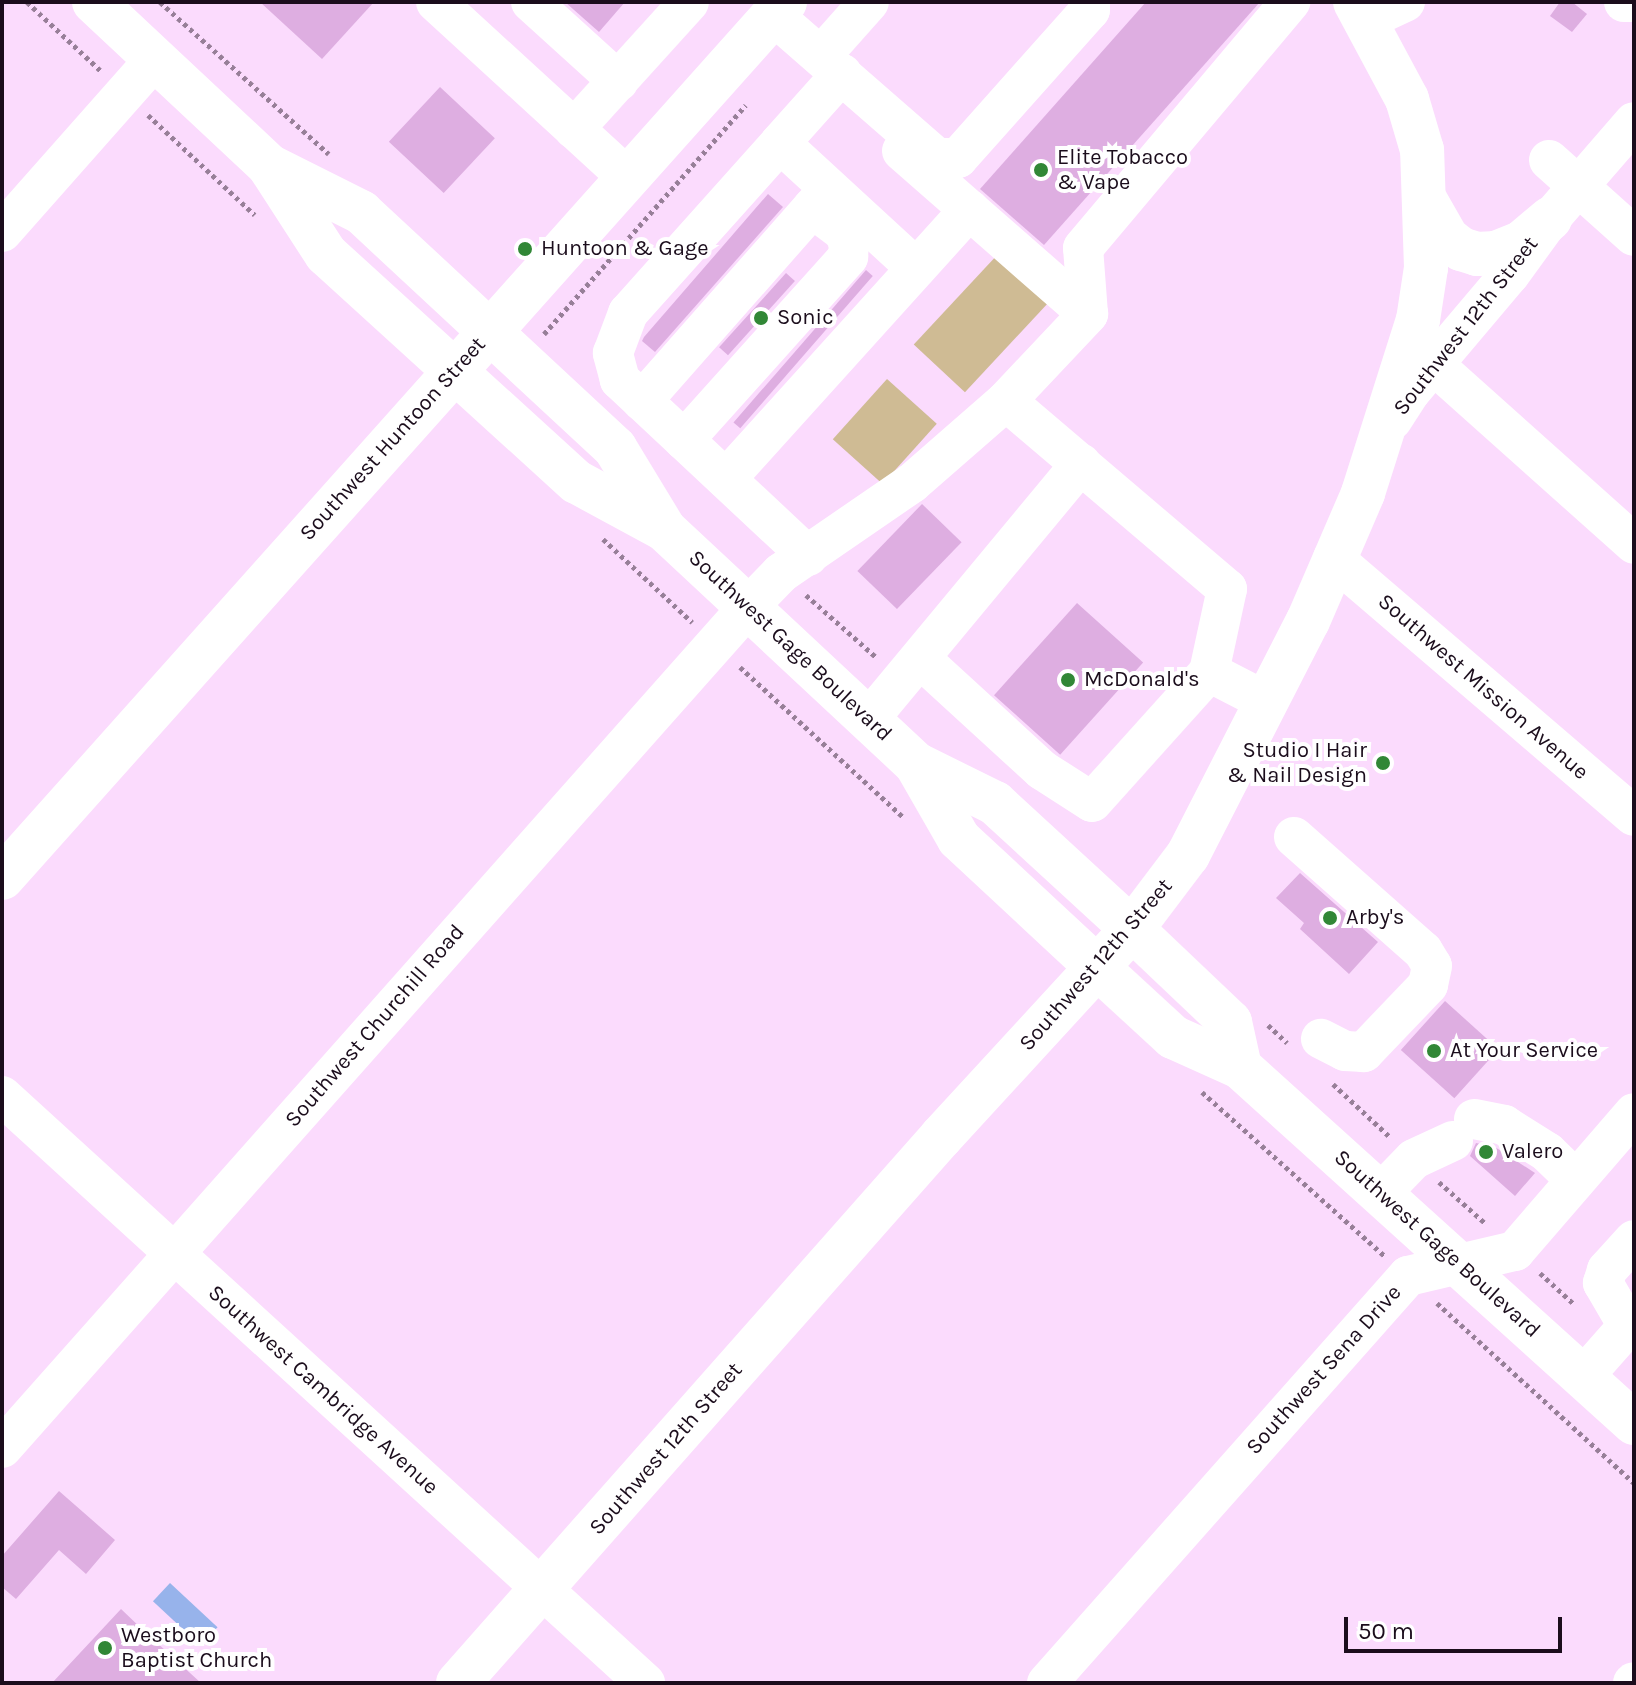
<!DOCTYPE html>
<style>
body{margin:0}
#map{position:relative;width:1636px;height:1685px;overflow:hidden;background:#fbdbfd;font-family:Karla,sans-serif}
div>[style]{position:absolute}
.green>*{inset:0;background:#cfbb94;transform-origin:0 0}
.water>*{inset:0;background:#97b3eb;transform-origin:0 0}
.building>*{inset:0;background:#deaee1;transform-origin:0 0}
.path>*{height:5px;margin-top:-2.5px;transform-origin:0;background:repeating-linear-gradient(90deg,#977f98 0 4px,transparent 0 8px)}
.minor>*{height:40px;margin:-20px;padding:0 20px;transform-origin:20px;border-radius:20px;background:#fff}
.major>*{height:44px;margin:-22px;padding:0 22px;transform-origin:22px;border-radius:22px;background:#fff}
.dots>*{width:22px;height:22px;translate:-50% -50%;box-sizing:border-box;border:4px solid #fff;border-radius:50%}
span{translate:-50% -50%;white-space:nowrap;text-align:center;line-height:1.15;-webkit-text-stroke:8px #fff;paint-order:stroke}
.poi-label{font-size:22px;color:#1b0d1c}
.left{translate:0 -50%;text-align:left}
.right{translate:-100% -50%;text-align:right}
.street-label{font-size:22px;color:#1b0d1c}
.frame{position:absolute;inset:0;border:4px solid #1b0d1c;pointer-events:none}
.scale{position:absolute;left:1344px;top:1617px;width:218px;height:36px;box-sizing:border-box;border:4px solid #1b0d1c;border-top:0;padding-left:10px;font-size:24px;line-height:28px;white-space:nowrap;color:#1b0d1c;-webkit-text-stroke:6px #fff;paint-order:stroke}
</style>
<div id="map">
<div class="green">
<div style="left:999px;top:253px;width:70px;height:125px;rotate:43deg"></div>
<div style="left:887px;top:379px;width:67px;height:81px;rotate:42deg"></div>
</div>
<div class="water">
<div style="left:170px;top:1583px;width:65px;height:25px;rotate:43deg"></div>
</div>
<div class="building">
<div style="clip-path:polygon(260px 2px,374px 2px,322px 59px)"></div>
<div style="clip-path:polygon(565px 2px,625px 2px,599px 32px)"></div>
<div style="clip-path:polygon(1146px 2px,1260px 2px,1044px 245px,980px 189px)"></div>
<div style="clip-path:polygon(1560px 2px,1572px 2px,1587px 14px,1572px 32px,1550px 16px)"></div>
<div style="left:440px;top:87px;width:75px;height:75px;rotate:43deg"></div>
<div style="clip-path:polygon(768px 194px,783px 207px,655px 352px,642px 341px,644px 337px)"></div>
<div style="left:866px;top:270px;width:9px;height:202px;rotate:41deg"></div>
<div style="left:786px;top:273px;width:12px;height:100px;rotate:42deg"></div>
<div style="left:922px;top:504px;width:55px;height:93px;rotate:44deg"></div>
<div style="left:1077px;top:603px;width:89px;height:124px;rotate:42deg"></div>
<div style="clip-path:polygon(1300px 873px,1378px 942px,1349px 974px,1300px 929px,1304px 923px,1276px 898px)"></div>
<div style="left:1445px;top:1001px;width:72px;height:66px;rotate:42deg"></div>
<div style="clip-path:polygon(1476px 1143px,1495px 1147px,1535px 1173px,1515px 1196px,1470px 1156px)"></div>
<div style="clip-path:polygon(59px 1491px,115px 1540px,86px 1574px,59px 1550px,16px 1599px,2px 1587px,2px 1556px)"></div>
<div style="clip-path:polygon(121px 1609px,143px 1630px,201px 1683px,52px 1683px)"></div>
</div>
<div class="path">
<div style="left:27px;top:2px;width:100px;rotate:43deg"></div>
<div style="left:160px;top:2px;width:227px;rotate:42deg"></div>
<div style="left:148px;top:115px;width:146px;rotate:43.1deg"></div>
<div style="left:544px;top:334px;width:305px;rotate:-48.6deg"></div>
<div style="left:603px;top:539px;width:122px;rotate:43deg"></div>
<div style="left:806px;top:595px;width:94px;rotate:41.5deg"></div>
<div style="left:740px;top:667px;width:222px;rotate:42.6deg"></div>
<div style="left:1268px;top:1025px;width:26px;rotate:43deg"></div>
<div style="left:1333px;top:1084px;width:78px;rotate:42.9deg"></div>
<div style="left:1202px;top:1092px;width:246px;rotate:41.9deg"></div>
<div style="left:1439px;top:1182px;width:62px;rotate:41.7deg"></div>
<div style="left:1540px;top:1273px;width:46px;rotate:42.4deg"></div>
<div style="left:1437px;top:1303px;width:267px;rotate:42.4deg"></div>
</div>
<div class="minor">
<div style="left:436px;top:2px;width:259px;rotate:42.5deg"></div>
<div style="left:531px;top:2px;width:118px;rotate:42.2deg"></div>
<div style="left:1624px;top:2px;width:9px"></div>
<div style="left:773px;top:15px;width:218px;rotate:41.1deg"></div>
<div style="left:937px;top:158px;width:21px"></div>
<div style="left:958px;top:158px;width:198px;rotate:-48.3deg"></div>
<div style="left:1090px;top:10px;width:8px;rotate:-90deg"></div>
<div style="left:1366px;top:20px;width:43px;rotate:-24.8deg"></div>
<div style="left:821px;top:56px;width:72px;rotate:-48.4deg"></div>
<div style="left:574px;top:129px;width:171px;rotate:-47.8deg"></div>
<div style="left:780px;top:143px;width:185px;rotate:42.6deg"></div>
<div style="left:902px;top:151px;width:247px;rotate:41.2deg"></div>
<div style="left:1549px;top:160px;width:114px;rotate:41.8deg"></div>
<div style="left:2px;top:232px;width:231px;rotate:-48.5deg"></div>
<div style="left:1433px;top:364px;width:270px;rotate:41.8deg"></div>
<div style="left:642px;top:401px;width:283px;rotate:-48.6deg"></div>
<div style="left:1392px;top:420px;width:35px;rotate:-57deg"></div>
<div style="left:1411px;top:391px;width:153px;rotate:-49.8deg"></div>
<div style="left:1510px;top:274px;width:68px;rotate:-54deg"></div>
<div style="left:1550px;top:219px;width:128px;rotate:-49.1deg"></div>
<div style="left:684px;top:440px;width:246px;rotate:-48.1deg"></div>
<div style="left:848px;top:257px;width:13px;rotate:-86deg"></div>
<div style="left:849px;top:244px;width:13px;rotate:-113deg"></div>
<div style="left:844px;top:232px;width:40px;rotate:-143deg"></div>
<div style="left:726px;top:479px;width:363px;rotate:-47.9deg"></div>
<div style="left:808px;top:556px;width:258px;rotate:-136.9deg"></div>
<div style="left:620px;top:380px;width:28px;rotate:-105deg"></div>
<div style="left:613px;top:353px;width:43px;rotate:-69.4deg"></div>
<div style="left:628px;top:313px;width:321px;rotate:-48.2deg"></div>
<div style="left:1333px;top:558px;width:396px;rotate:40.6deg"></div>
<div style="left:922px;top:660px;width:163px;rotate:42.5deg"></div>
<div style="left:1042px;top:770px;width:59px;rotate:32.6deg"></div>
<div style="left:1092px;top:802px;width:175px;rotate:-48deg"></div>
<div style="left:1209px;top:672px;width:85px;rotate:-77.8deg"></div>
<div style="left:1227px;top:589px;width:290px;rotate:-139.6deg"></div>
<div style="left:1006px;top:401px;width:120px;rotate:-46.7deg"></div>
<div style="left:1088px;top:314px;width:66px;rotate:-94.3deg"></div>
<div style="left:1083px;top:248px;width:322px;rotate:-49.9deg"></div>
<div style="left:1209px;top:672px;width:65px;rotate:27.3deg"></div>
<div style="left:869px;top:719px;width:332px;rotate:-50.3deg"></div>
<div style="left:1294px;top:837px;width:172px;rotate:41.5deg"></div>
<div style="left:1423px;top:951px;width:17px;rotate:59deg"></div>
<div style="left:1432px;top:966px;width:19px;rotate:102deg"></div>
<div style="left:1428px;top:985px;width:93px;rotate:133.7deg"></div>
<div style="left:1364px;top:1052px;width:19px;rotate:-177deg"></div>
<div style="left:1345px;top:1051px;width:27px;rotate:-153deg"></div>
<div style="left:2px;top:1096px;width:871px;rotate:42.39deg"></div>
<div style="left:1474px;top:1119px;width:31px;rotate:11deg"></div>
<div style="left:1504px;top:1125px;width:51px;rotate:32.1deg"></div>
<div style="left:1547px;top:1152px;width:40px;rotate:44deg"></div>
<div style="left:1381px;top:1193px;width:47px;rotate:-45.9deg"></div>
<div style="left:1414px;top:1159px;width:43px;rotate:-24.8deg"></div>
<div style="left:1583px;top:1377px;width:68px;rotate:-48.6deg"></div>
<div style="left:1628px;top:1326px;width:50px;rotate:-120.2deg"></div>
<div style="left:1603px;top:1283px;width:14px;rotate:-73deg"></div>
<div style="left:1607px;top:1270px;width:40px;rotate:-48deg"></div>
<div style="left:2px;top:1448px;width:1126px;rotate:-48.42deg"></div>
<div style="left:749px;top:606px;width:46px;rotate:-45.9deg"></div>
<div style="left:781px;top:573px;width:159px;rotate:-34.5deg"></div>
<div style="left:912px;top:483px;width:125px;rotate:-41.1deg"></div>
<div style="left:1047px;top:1683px;width:544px;rotate:-48.43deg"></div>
<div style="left:1408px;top:1276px;width:110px;rotate:-13.2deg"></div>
<div style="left:1515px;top:1251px;width:182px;rotate:-49.2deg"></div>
<div style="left:1633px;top:1683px;width:1px;rotate:-45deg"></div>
</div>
<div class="major">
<div style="left:94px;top:2px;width:240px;rotate:43.1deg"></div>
<div style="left:269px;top:166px;width:105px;rotate:57.1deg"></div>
<div style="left:326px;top:254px;width:339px;rotate:42.3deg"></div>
<div style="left:577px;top:482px;width:99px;rotate:28.4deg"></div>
<div style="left:664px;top:529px;width:345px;rotate:43deg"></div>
<div style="left:916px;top:764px;width:88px;rotate:26.3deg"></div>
<div style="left:995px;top:803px;width:186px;rotate:42.6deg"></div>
<div style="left:1132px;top:929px;width:135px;rotate:43.5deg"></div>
<div style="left:1230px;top:1022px;width:46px;rotate:77.5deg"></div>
<div style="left:271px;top:167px;width:101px;rotate:26.6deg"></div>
<div style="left:361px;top:212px;width:347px;rotate:42.9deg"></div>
<div style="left:615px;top:448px;width:92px;rotate:58.7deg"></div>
<div style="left:1426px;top:201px;width:43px;rotate:60.4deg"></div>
<div style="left:1447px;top:238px;width:18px;rotate:38deg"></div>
<div style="left:1461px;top:249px;width:17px;rotate:17deg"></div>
<div style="left:1477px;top:254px;width:19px;rotate:-3deg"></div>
<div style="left:1496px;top:253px;width:27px;rotate:-22deg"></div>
<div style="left:1521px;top:243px;width:38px;rotate:-40deg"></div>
<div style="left:916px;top:764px;width:86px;rotate:60.2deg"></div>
<div style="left:959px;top:839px;width:190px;rotate:42.9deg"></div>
<div style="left:1098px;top:968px;width:102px;rotate:42.6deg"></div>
<div style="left:1173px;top:1037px;width:73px;rotate:24.1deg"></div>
<div style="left:1240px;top:1067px;width:531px;rotate:42.1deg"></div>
<div style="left:2px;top:878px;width:1175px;rotate:-48.21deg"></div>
<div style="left:458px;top:1683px;width:729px;rotate:-48.5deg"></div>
<div style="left:941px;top:1137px;width:282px;rotate:-47.4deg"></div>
<div style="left:1132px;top:929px;width:93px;rotate:-52.9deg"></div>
<div style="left:1188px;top:855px;width:263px;rotate:-62.9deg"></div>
<div style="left:1308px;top:621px;width:139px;rotate:-66.7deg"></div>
<div style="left:1363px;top:493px;width:182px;rotate:-72.4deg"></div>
<div style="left:1418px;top:320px;width:53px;rotate:-81.3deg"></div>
<div style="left:1426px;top:268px;width:118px;rotate:-91.9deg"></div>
<div style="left:1422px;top:150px;width:53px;rotate:-106.4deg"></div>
<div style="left:1407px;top:99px;width:110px;rotate:-118.2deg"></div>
</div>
<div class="dots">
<div style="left:1041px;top:170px;background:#318736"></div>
<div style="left:525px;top:249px;background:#318736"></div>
<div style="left:761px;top:318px;background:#318736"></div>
<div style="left:1068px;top:680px;background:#318736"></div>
<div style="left:1383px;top:763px;background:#318736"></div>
<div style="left:1330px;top:918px;background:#318736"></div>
<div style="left:1434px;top:1051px;background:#318736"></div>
<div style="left:1486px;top:1152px;background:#318736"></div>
<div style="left:105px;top:1648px;background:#318736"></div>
</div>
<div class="poi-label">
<span class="left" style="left:1057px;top:170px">Elite Tobacco<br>&amp; Vape</span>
<span class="left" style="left:541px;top:249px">Huntoon &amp; Gage</span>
<span class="left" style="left:777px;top:318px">Sonic</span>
<span class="left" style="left:1084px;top:680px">McDonald's</span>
<span class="right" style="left:1367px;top:763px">Studio I Hair<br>&amp; Nail Design</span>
<span class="left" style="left:1346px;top:918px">Arby's</span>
<span class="left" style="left:1450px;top:1051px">At Your Service</span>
<span class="left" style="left:1502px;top:1152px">Valero</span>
<span class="left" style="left:121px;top:1648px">Westboro<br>Baptist Church</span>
</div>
<div class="street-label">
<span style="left:1466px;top:326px;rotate:-52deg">Southwest 12th Street</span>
<span style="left:393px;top:439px;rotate:-48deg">Southwest Huntoon Street</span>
<span style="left:790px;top:646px;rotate:43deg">Southwest Gage Boulevard</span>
<span style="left:1483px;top:687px;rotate:41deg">Southwest Mission Avenue</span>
<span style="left:1096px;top:965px;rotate:-49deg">Southwest 12th Street</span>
<span style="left:375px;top:1026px;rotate:-49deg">Southwest Churchill Road</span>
<span style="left:1437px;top:1244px;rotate:42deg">Southwest Gage Boulevard</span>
<span style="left:1324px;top:1370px;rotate:-48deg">Southwest Sena Drive</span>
<span style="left:323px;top:1390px;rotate:42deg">Southwest Cambridge Avenue</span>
<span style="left:666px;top:1449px;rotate:-49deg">Southwest 12th Street</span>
</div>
<div class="frame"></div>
<div class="scale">50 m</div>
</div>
